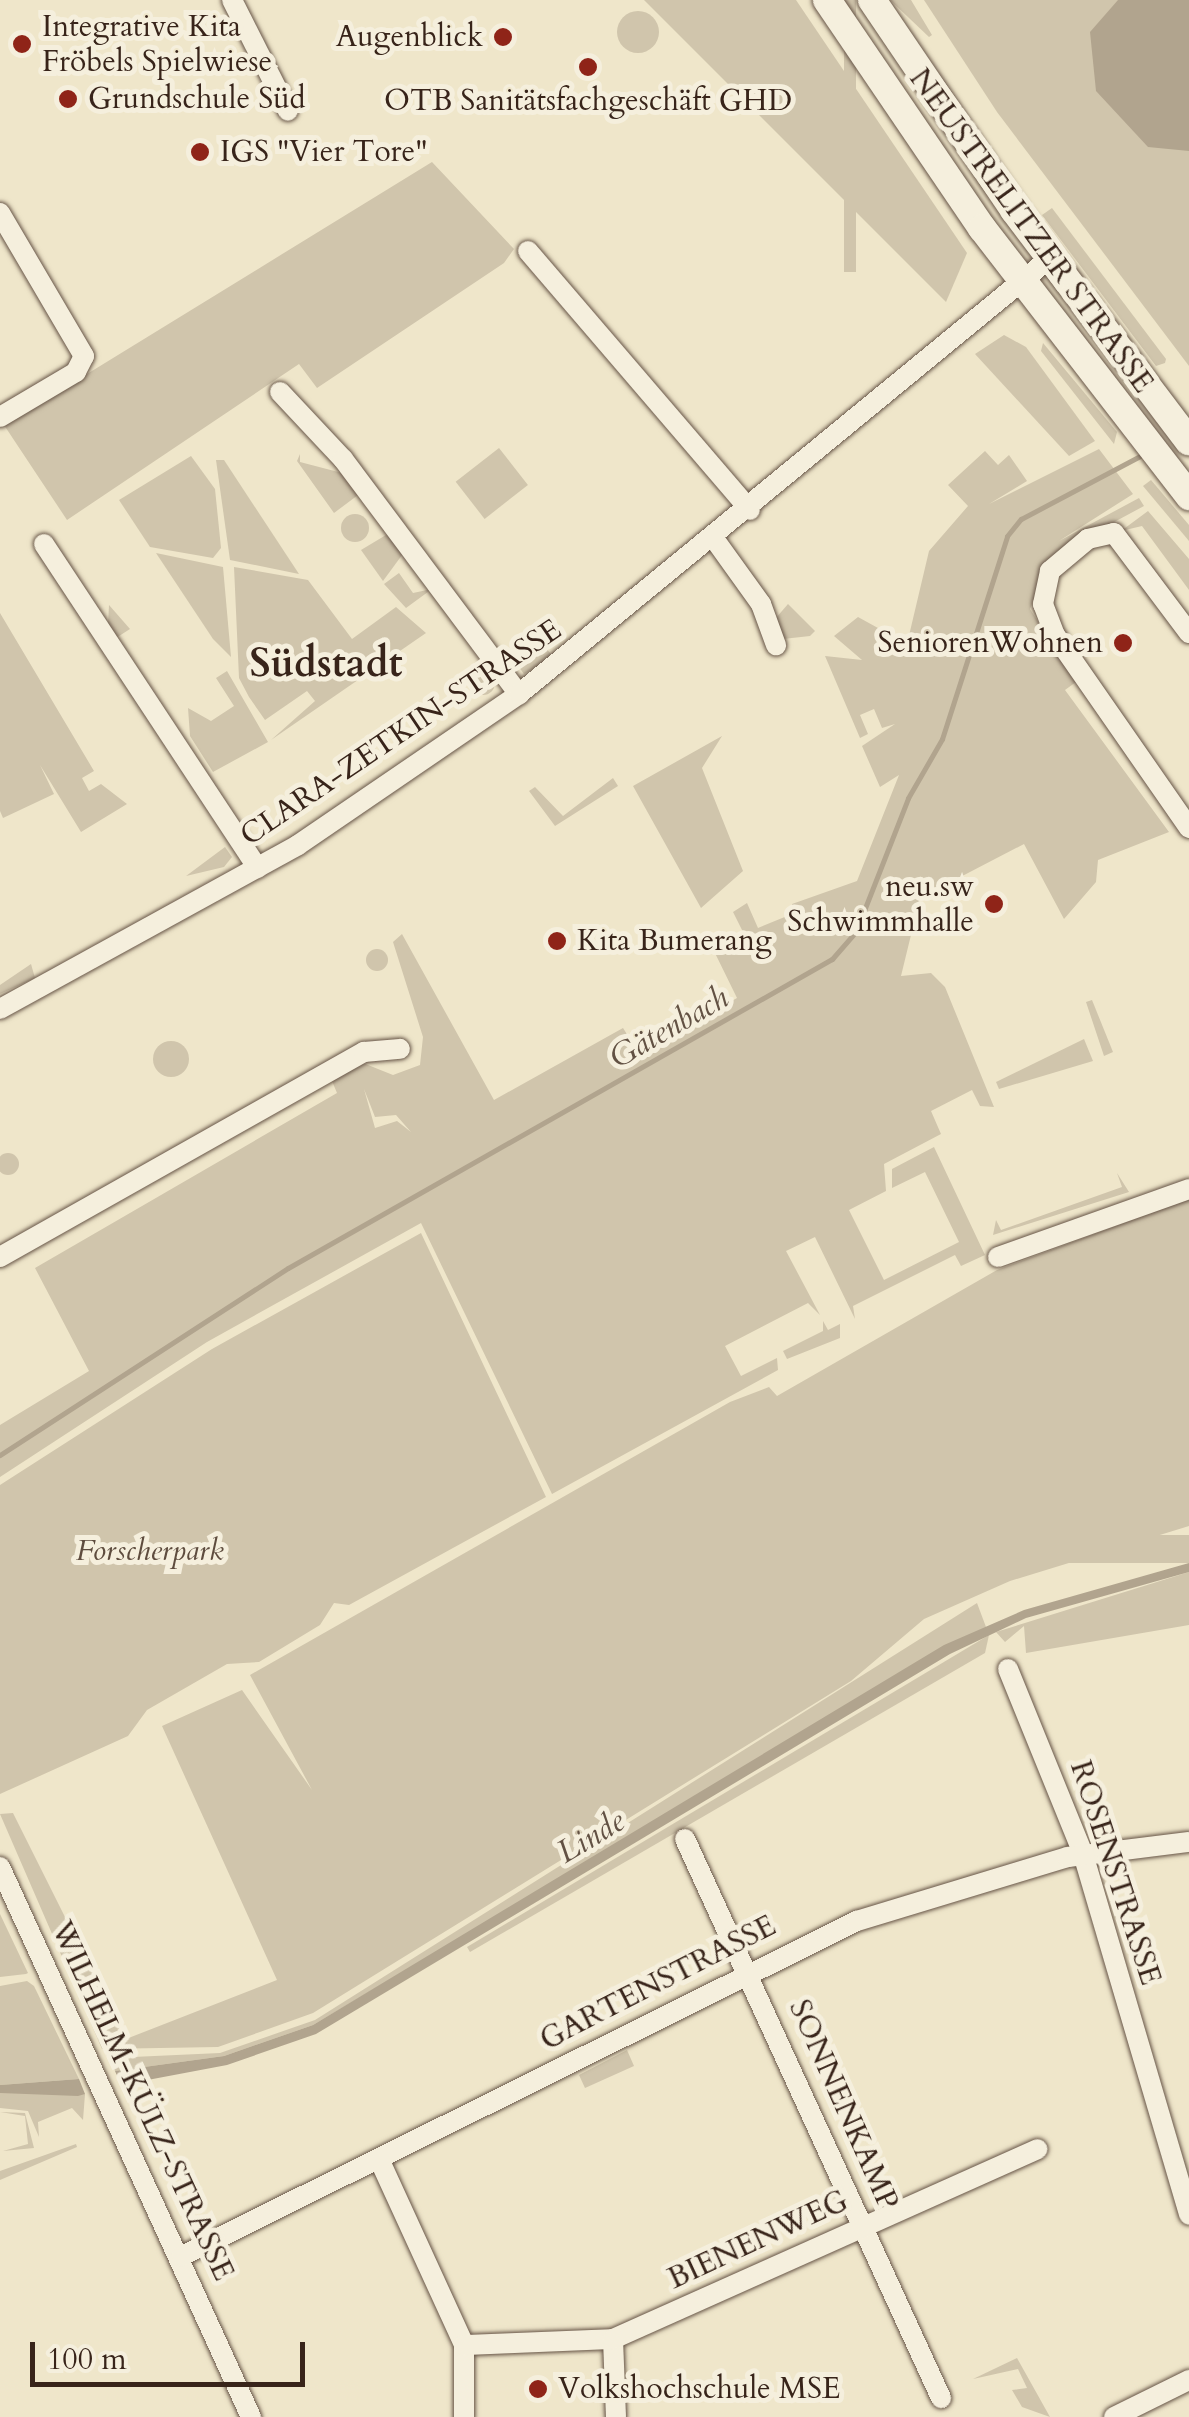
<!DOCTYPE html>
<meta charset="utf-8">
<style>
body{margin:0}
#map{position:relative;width:1189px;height:2417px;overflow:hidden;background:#efe6ca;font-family:Cardo,serif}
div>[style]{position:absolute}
.green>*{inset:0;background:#d0c5ac;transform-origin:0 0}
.round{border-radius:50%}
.water>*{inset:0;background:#b1a48e}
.stream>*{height:5px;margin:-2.5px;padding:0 2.5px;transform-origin:2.5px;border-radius:2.5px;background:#b1a48e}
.roads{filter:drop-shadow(0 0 2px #665446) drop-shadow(0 0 2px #665446)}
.street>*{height:20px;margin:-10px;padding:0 10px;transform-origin:10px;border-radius:10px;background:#f5efdd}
.secondary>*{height:28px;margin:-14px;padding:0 14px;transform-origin:14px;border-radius:14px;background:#f5efdd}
.dots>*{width:28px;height:28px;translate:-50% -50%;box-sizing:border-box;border:5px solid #f5efdd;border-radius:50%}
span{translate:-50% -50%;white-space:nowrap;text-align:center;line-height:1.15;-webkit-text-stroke:10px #f5efdd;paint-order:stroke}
.poi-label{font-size:30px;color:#38241a}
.left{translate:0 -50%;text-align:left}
.right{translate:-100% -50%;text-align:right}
.street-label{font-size:30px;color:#38241a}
.park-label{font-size:30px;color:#5e4c3e;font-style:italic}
.water-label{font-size:32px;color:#625143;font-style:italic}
.district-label{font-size:40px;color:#38241a;font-weight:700}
.scale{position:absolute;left:30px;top:2342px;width:275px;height:45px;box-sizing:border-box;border:5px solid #38241a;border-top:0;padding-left:12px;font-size:30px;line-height:35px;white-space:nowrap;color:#38241a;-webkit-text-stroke:8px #f5efdd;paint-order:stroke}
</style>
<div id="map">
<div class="green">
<div style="clip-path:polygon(644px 0,796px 0,967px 253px,946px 302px)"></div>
<div style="left:844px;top:0;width:12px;height:272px"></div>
<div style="clip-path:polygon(890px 0,911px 0,932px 35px,929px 37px)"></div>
<div style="clip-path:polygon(924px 0,1189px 0,1189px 366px,997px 112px)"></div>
<div class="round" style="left:617px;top:11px;width:42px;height:42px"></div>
<div style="clip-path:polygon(432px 162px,514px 249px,504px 263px,317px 388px,299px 364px,67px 520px,4px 425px)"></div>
<div style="clip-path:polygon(1052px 208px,1166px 359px,1165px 363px,1156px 366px,1042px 215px)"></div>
<div style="clip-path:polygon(1004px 335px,1026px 347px,1095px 441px,1069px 456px,975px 354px)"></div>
<div style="clip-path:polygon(1043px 343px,1117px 432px,1114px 444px,1041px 351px)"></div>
<div style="left:499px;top:448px;width:47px;height:55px;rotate:52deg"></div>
<div style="clip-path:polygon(evenodd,1099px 449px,1133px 494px,1059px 541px,1139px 498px,1144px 506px,1051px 556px,1030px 609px,1076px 682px,1065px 690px,1169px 832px,1098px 860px,1096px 882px,1064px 919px,1024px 844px,920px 898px,901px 976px,931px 973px,945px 987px,994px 1107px,980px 1106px,972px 1090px,931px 1111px,941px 1134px,884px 1164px,886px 1191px,849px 1210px,884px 1280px,959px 1242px,925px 1172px,892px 1188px,892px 1169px,934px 1147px,985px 1255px,961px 1266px,955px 1255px,853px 1306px,855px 1319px,815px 1237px,786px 1251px,820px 1315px,808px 1303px,725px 1346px,741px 1376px,777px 1358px,778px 1370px,552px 1494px,421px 1223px,207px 1342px,0 1477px,0 1425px,89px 1371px,35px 1268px,337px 1093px,332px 1081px,363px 1063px,393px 1075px,420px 1065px,423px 1037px,393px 942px,402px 934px,494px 1100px,623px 1028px,639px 1053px,737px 998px,713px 949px,743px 932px,733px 912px,747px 903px,758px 928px,792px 914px,792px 904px,857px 881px,899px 775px,880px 787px,862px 746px,895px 724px,882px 728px,874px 709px,860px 715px,868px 734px,860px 738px,825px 656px,862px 660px,834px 636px,858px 617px,907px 644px,929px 551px,968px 506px,948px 485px,985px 451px,998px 465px,1009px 455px,1027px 481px,989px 504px,1099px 449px,364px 1089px,375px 1117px,396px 1115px,411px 1132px,397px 1121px,375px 1128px,364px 1089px)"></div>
<div style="clip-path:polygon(300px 454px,300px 462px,342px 473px,362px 492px,334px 513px,297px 461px)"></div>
<div style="clip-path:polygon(191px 456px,215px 489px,221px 548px,213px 558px,150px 547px,119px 500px)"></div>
<div style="clip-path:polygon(216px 460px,224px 460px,299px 574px,230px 560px)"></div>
<div style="clip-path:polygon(1151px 480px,1189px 525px,1189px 541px,1143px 486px)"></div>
<div style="clip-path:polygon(1148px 511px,1189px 559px,1189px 590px,1142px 526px,1121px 531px)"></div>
<div class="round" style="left:341px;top:514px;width:28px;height:28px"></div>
<div style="clip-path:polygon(391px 532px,405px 551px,383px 581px,361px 550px)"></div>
<div style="clip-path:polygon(156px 553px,223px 567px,231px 657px,213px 639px)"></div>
<div style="clip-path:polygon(234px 567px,308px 580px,352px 639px,396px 607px,426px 633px,271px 740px,315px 701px,307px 691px,265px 720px,249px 697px,239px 678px)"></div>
<div style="clip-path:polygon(399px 573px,413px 593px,432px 589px,406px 608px,384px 584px)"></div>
<div style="clip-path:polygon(788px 604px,815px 631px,810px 636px,783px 639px,776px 618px)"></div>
<div style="clip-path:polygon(109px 605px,130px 629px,116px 638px,108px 625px)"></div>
<div style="clip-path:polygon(0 613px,94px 771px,82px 778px,89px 791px,101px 784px,127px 804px,81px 832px,40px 765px,54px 794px,3px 818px,0 811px)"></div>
<div style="clip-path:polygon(555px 637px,544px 645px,553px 657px,524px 674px,513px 659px)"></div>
<div style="clip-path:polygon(227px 671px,268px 742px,213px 772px,190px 736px,188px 708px,211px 721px,234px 706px,216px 678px)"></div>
<div class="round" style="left:471px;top:671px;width:24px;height:24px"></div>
<div style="clip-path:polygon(722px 736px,702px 768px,743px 871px,701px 908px,633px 786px)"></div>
<div style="clip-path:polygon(613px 778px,618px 786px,555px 826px,529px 791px,535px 787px,563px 816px)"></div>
<div style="clip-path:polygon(225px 847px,232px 857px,224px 867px,186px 876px)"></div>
<div class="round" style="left:366px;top:949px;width:22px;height:22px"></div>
<div style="clip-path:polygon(31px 964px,35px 978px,0 994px,0 985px)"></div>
<div style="clip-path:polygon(1092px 1000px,1113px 1052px,1104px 1056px,1086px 1002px)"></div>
<div style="clip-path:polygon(1084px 1039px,1093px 1061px,999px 1089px,996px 1082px)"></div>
<div class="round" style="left:153px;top:1041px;width:36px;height:36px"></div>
<div class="round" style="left:-3px;top:1153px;width:22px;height:22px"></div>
<div style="clip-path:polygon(1117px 1173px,1129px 1192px,993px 1235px,996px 1220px,1001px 1230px,1122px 1187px)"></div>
<div style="clip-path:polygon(1189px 1199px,1189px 1526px,1010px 1581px,924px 1619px,851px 1681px,313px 2013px,218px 2047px,102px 2049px,0 1814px,13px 1813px,126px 2039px,277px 1980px,162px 1726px,242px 1690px,312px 1790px,250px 1675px,730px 1402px,769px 1387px,777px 1396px,997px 1270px)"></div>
<div style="clip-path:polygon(421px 1233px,546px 1497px,349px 1605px,334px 1603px,320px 1625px,259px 1662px,227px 1664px,147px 1710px,128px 1736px,0 1794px,0 1485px,212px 1349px)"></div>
<div style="clip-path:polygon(823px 1321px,828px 1330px,840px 1324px,840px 1338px,787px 1359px,783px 1351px,823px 1331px)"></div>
<div style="left:1189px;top:1535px;width:28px;height:215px;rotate:90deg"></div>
<div style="clip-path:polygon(1189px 1572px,1189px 1625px,1026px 1653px,1024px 1626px,1005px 1642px,996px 1632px)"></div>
<div style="clip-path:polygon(977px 1603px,986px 1627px,313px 2025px,224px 2056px,115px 2071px,111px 2058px,220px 2053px,315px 2020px)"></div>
<div style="clip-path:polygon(989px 1635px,985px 1653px,470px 1952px,467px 1947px)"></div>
<div style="clip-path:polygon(0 1914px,28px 1973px,26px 1974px,0 1977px)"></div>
<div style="clip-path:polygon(27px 1981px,34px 1986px,79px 2079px,0 2085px,0 1986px)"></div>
<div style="clip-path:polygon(627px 2050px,634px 2066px,585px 2088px,579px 2075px)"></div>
<div style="clip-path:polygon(53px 2091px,85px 2094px,83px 2120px,72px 2108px,38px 2122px,39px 2137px,28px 2111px,0 2108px,0 2093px)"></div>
<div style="clip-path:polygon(0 2112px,25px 2113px,34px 2148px,3px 2151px,28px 2144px,25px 2116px)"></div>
<div style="clip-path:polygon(76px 2144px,77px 2147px,0 2180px,0 2171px)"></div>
<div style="clip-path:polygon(1017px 2358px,1050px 2417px,1022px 2407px,1012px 2390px,1027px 2388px,1018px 2369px,973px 2379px)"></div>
</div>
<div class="water">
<div style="clip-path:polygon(1118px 0,1189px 0,1189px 151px,1148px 147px,1096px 91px,1090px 32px)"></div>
<div style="clip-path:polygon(1189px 1563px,1189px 1572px,1026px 1618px,950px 1654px,316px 2034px,227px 2065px,121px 2085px,115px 2071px,224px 2056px,313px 2025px,944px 1645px,1024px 1610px)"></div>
<div style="clip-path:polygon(79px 2079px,85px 2094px,78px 2096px,0 2093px,0 2085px)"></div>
</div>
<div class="stream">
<div style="left:0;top:1455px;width:343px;rotate:-33deg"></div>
<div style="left:288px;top:1268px;width:626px;rotate:-29.6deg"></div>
<div style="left:832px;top:959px;width:37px;rotate:-49deg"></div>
<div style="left:856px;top:931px;width:143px;rotate:-68.6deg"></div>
<div style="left:908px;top:798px;width:68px;rotate:-60deg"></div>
<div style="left:942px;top:739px;width:213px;rotate:-72.2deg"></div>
<div style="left:1007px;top:536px;width:22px;rotate:-51deg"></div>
<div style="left:1021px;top:519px;width:139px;rotate:-27.9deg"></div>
</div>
<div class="roads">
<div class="street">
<div style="left:232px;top:0;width:124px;rotate:63.2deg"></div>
<div style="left:0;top:213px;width:166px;rotate:59.6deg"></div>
<div style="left:84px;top:356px;width:18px;rotate:117deg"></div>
<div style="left:76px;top:372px;width:88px;rotate:149.4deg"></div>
<div style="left:528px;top:251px;width:341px;rotate:49.4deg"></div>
<div style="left:280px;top:392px;width:92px;rotate:46.8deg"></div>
<div style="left:343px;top:459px;width:294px;rotate:53.2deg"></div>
<div style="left:715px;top:540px;width:79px;rotate:54.3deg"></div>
<div style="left:761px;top:604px;width:44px;rotate:69.9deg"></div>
<div style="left:44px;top:544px;width:388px;rotate:56.6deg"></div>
<div style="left:1189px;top:633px;width:125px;rotate:-126.9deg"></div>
<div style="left:1114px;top:533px;width:27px;rotate:167deg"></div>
<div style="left:1088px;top:539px;width:50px;rotate:139.9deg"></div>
<div style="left:1050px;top:571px;width:34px;rotate:102deg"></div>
<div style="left:1043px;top:604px;width:33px;rotate:69deg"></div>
<div style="left:1055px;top:635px;width:235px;rotate:55.2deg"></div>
<div style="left:0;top:1009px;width:340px;rotate:-28.8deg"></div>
<div style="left:298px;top:845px;width:268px;rotate:-34.3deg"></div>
<div style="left:519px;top:694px;width:687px;rotate:-39.39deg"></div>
<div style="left:0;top:1257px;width:418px;rotate:-29.4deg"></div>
<div style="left:364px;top:1052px;width:36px;rotate:-5deg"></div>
<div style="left:998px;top:1257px;width:203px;rotate:-19.6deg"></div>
<div style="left:1008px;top:1669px;width:200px;rotate:67.9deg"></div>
<div style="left:1083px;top:1854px;width:376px;rotate:73.6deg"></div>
<div style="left:685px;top:1839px;width:615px;rotate:65.39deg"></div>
<div style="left:0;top:1867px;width:605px;rotate:65.47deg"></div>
<div style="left:379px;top:2159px;width:205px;rotate:65.4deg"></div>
<div style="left:464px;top:2345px;width:72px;rotate:90deg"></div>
<div style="left:182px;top:2256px;width:754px;rotate:-26.4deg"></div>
<div style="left:857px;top:1921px;width:220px;rotate:-16.9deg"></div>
<div style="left:1068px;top:1857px;width:122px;rotate:-7.1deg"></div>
<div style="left:464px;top:2345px;width:149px;rotate:-2.3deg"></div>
<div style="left:616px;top:2417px;width:78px;rotate:-92.2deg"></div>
<div style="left:613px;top:2339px;width:465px;rotate:-24.1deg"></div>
<div style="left:1114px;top:2417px;width:84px;rotate:-26.3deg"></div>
</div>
<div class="secondary">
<div style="left:827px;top:0;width:276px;rotate:55.8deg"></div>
<div style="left:982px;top:228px;width:339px;rotate:52.3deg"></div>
<div style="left:872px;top:0;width:254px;rotate:55.9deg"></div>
<div style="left:1014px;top:210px;width:290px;rotate:52.9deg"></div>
</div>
</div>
<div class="dots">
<div style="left:503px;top:37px;background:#8f2418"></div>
<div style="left:22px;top:44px;background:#8f2418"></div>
<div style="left:588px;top:67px;background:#8f2418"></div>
<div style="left:68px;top:99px;background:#8f2418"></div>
<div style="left:200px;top:152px;background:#8f2418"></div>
<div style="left:1123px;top:643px;background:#8f2418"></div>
<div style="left:994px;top:904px;background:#8f2418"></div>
<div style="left:557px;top:941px;background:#8f2418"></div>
<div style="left:538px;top:2389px;background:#8f2418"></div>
</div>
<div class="poi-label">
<span class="left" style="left:42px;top:44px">Integrative Kita<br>Fröbels Spielwiese</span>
<span class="right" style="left:483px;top:37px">Augenblick</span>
<span class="left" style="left:88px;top:99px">Grundschule Süd</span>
<span style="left:588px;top:101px">OTB Sanitätsfachgeschäft GHD</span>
<span class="left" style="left:220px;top:152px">IGS "Vier Tore"</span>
<span class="right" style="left:1103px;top:643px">SeniorenWohnen</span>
<span class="right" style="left:974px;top:904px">neu.sw<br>Schwimmhalle</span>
<span class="left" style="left:577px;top:941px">Kita Bumerang</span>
<span class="left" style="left:558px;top:2389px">Volkshochschule MSE</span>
</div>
<div class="street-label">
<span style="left:1031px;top:231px;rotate:54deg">NEUSTRELITZER STRASSE</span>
<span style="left:401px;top:733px;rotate:-34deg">CLARA-ZETKIN-STRASSE</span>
<span style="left:1115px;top:1873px;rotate:72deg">ROSENSTRASSE</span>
<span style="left:658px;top:1983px;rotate:-27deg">GARTENSTRASSE</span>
<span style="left:142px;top:2101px;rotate:65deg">WILHELM-KÜLZ-STRASSE</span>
<span style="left:843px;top:2105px;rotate:66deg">SONNENKAMP</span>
<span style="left:758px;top:2240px;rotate:-25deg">BIENENWEG</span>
</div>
<div class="park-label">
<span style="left:150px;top:1551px">Forscherpark</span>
</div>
<div class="water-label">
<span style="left:669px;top:1028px;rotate:-30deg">Gätenbach</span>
<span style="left:591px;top:1837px;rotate:-31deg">Linde</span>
</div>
<div class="district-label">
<span style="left:326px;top:664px">Südstadt</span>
</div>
<div class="scale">100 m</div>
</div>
